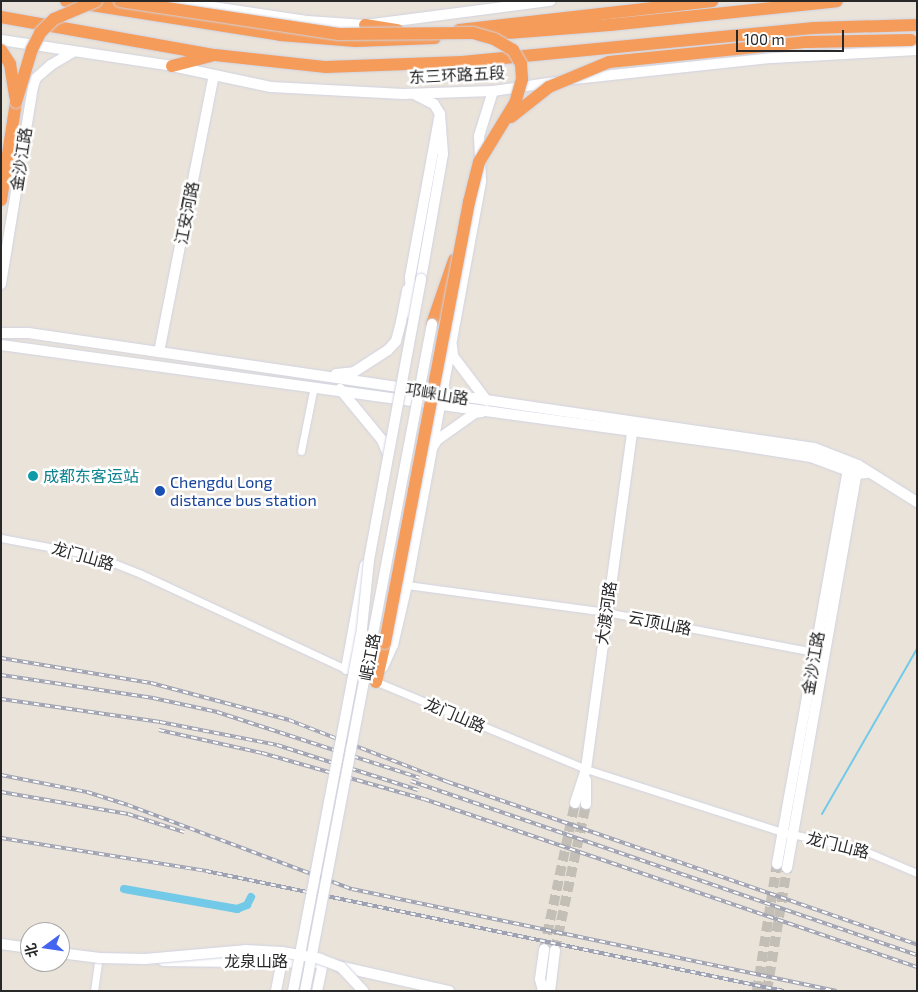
<!DOCTYPE html>
<meta charset="utf-8">
<style>
body{margin:0}
#map{position:relative;width:918px;height:992px;overflow:hidden;background:#eae3da;font-family:"Exo 2","Noto Sans SC",sans-serif}
div>[style]{position:absolute}
.stream>*{height:2px;margin:-1px;padding:0 1px;transform-origin:1px;border-radius:1px;background:#72cae8}
.canal>*{height:8px;margin:-4px;padding:0 4px;transform-origin:4px;border-radius:4px;background:#72cae8}
.secondary-tunnel>*{height:10px;margin-top:-5px;transform-origin:0;background:repeating-linear-gradient(90deg,#c3beb6 0 10px,transparent 0 15px)}
.roads{filter:drop-shadow(0 0 1px #d0d3e1) drop-shadow(0 0 1px #d0d3e1)}
.street>*{height:7px;margin:-3.5px;padding:0 3.5px;transform-origin:3.5px;border-radius:3.5px;background:#fff}
.secondary>*{height:10px;margin:-5px;padding:0 5px;transform-origin:5px;border-radius:5px;background:#fff}
.highway>*{height:12px;margin:-6px;padding:0 6px;transform-origin:6px;border-radius:6px;background:#f59c5a}
.rail>*{height:4px;margin-top:-2px;transform-origin:0;background:repeating-linear-gradient(90deg,#fff 0 5.5px,#9ea1b2 0 11px);box-sizing:border-box;border-block:1px solid #9ea1b2}
.bridges{filter:drop-shadow(0 0 1px #d0d3e1) drop-shadow(0 0 1px #d0d3e1)}
.secondary-bridge>*{height:10px;margin:-5px;padding:0 5px;transform-origin:5px;border-radius:5px;background:#fff}
.highway-bridge>*{height:12px;margin:-6px;padding:0 6px;transform-origin:6px;border-radius:6px;background:#f59c5a}
.dots>*{width:14px;height:14px;translate:-50% -50%;box-sizing:border-box;border:2px solid #fff;border-radius:50%}
span{translate:-50% -50%;white-space:nowrap;text-align:center;line-height:1.15;-webkit-text-stroke:5px #fff;paint-order:stroke}
.street-label{font-size:16px;color:#282828}
.culture-label{font-size:16px;color:#0d838f}
.left{translate:0 -50%;text-align:left}
.transit-label{font-size:16px;color:#164399}
.frame{position:absolute;inset:0;border:2px solid #282828;pointer-events:none}
.north{position:absolute;left:20px;top:922px;width:50px;height:50px;box-sizing:border-box;background:#fff;border:1px solid #a9a9a9;border-radius:50%;rotate:256deg;font-size:14px;font-weight:700;line-height:20px;text-align:center;color:#282828}
.north::after{content:'';display:block;margin:auto;width:18px;height:22px;background:#4264f0;clip-path:polygon(50% 0,100% 100%,50% 72%,0 100%)}
.scale{position:absolute;left:736px;top:30px;width:108px;height:22px;box-sizing:border-box;border:2px solid #282828;border-top:0;padding-left:6px;font-size:15px;line-height:18px;white-space:nowrap;color:#282828;-webkit-text-stroke:4px #fff;paint-order:stroke}
</style>
<div id="map">
<div class="stream">
<div style="left:822px;top:814px;width:190px;rotate:-60.1deg"></div>
</div>
<div class="canal">
<div style="left:124px;top:889px;width:115px;rotate:10deg"></div>
<div style="left:237px;top:909px;width:11px;rotate:-22deg"></div>
<div style="left:247px;top:905px;width:9px;rotate:-63deg"></div>
</div>
<div class="secondary-tunnel">
<div style="left:544px;top:949px;width:149px;rotate:-78deg"></div>
<div style="left:555px;top:950px;width:149px;rotate:-78deg"></div>
<div style="left:757px;top:991px;width:129px;rotate:-81.1deg"></div>
<div style="left:767px;top:991px;width:125px;rotate:-80.8deg"></div>
</div>
<div class="roads">
<div class="street">
<div style="left:301px;top:451px;width:66px;rotate:-78.7deg"></div>
<div style="left:1px;top:538px;width:97px;rotate:10.7deg"></div>
<div style="left:96px;top:556px;width:48px;rotate:21.8deg"></div>
<div style="left:141px;top:574px;width:226px;rotate:24.9deg"></div>
<div style="left:346px;top:669px;width:260px;rotate:22.6deg"></div>
<div style="left:586px;top:769px;width:206px;rotate:17.8deg"></div>
<div style="left:782px;top:832px;width:78px;rotate:11.9deg"></div>
<div style="left:858px;top:848px;width:64px;rotate:23deg"></div>
<div style="left:407px;top:585px;width:201px;rotate:7.7deg"></div>
<div style="left:606px;top:612px;width:216px;rotate:10.9deg"></div>
<div style="left:94px;top:991px;width:30px;rotate:-82deg"></div>
</div>
<div class="secondary">
<div style="left:173px;top:1px;width:135px;rotate:8.5deg"></div>
<div style="left:307px;top:21px;width:58px;rotate:3.9deg"></div>
<div style="left:365px;top:25px;width:187px;rotate:-7.4deg"></div>
<div style="left:1px;top:40px;width:173px;rotate:8.6deg"></div>
<div style="left:172px;top:66px;width:101px;rotate:12deg"></div>
<div style="left:271px;top:87px;width:132px;rotate:3deg"></div>
<div style="left:403px;top:94px;width:90px;rotate:-1.9deg"></div>
<div style="left:493px;top:91px;width:63px;rotate:-8.3deg"></div>
<div style="left:574px;top:79px;width:199px;rotate:-6.1deg"></div>
<div style="left:772px;top:58px;width:145px;rotate:-3.2deg"></div>
<div style="left:416px;top:95px;width:20px;rotate:27deg"></div>
<div style="left:434px;top:104px;width:12px;rotate:59deg"></div>
<div style="left:440px;top:114px;width:40px;rotate:85.7deg"></div>
<div style="left:443px;top:154px;width:127px;rotate:100deg"></div>
<div style="left:1px;top:284px;width:200px;rotate:-80.8deg"></div>
<div style="left:33px;top:87px;width:9px;rotate:-72deg"></div>
<div style="left:36px;top:78px;width:20px;rotate:-41deg"></div>
<div style="left:51px;top:65px;width:26px;rotate:-31deg"></div>
<div style="left:412px;top:315px;width:38px;rotate:-93deg"></div>
<div style="left:410px;top:277px;width:166px;rotate:-79.6deg"></div>
<div style="left:1px;top:333px;width:27px"></div>
<div style="left:28px;top:333px;width:132px;rotate:8.3deg"></div>
<div style="left:159px;top:352px;width:662px;rotate:8.34deg"></div>
<div style="left:814px;top:448px;width:47px;rotate:21.1deg"></div>
<div style="left:858px;top:465px;width:70px;rotate:32.1deg"></div>
<div style="left:1px;top:345px;width:742px;rotate:7.75deg"></div>
<div style="left:736px;top:445px;width:76px;rotate:9.1deg"></div>
<div style="left:811px;top:457px;width:49px;rotate:20.3deg"></div>
<div style="left:857px;top:474px;width:10px;rotate:-6deg"></div>
<div style="left:452px;top:346px;width:10px;rotate:84deg"></div>
<div style="left:453px;top:356px;width:56px;rotate:52.9deg"></div>
<div style="left:159px;top:352px;width:282px;rotate:-78.8deg"></div>
<div style="left:336px;top:374px;width:18px;rotate:-6deg"></div>
<div style="left:354px;top:372px;width:40px;rotate:-32.9deg"></div>
<div style="left:388px;top:350px;width:12px;rotate:-48deg"></div>
<div style="left:396px;top:341px;width:20px;rotate:-75deg"></div>
<div style="left:401px;top:322px;width:33px;rotate:-79deg"></div>
<div style="left:340px;top:389px;width:66px;rotate:50.5deg"></div>
<div style="left:382px;top:440px;width:13px;rotate:67deg"></div>
<div style="left:431px;top:450px;width:12px;rotate:-59deg"></div>
<div style="left:437px;top:440px;width:47px;rotate:-35.4deg"></div>
<div style="left:475px;top:413px;width:7px;rotate:-8deg"></div>
<div style="left:383px;top:667px;width:24px;rotate:-66deg"></div>
<div style="left:393px;top:645px;width:62px;rotate:-76.9deg"></div>
<div style="left:407px;top:585px;width:411px;rotate:-79.6deg"></div>
<div style="left:481px;top:181px;width:45px;rotate:-92.5deg"></div>
<div style="left:479px;top:136px;width:47px;rotate:-72.7deg"></div>
<div style="left:346px;top:669px;width:106px;rotate:-79.6deg"></div>
<div style="left:575px;top:803px;width:36px;rotate:-72deg"></div>
<div style="left:586px;top:769px;width:345px;rotate:-82.2deg"></div>
<div style="left:586px;top:804px;width:24px;rotate:-90deg"></div>
<div style="left:777px;top:864px;width:405px;rotate:-79.8deg"></div>
<div style="left:787px;top:868px;width:407px;rotate:-80deg"></div>
<div style="left:1px;top:944px;width:29px;rotate:8deg"></div>
<div style="left:163px;top:961px;width:156px;rotate:0.7deg"></div>
<div style="left:338px;top:966px;width:114px;rotate:12.7deg"></div>
<div style="left:276px;top:991px;width:31px;rotate:-79deg"></div>
<div style="left:317px;top:991px;width:29px;rotate:-78deg"></div>
<div style="left:543px;top:991px;width:12px;rotate:-104deg"></div>
<div style="left:540px;top:979px;width:30px;rotate:-82deg"></div>
<div style="left:550px;top:991px;width:41px;rotate:-83deg"></div>
</div>
<div class="highway">
<div style="left:66px;top:1px;width:217px;rotate:9deg"></div>
<div style="left:280px;top:35px;width:76px;rotate:4.5deg"></div>
<div style="left:356px;top:41px;width:79px;rotate:-2.2deg"></div>
<div style="left:1px;top:17px;width:217px;rotate:10.1deg"></div>
<div style="left:215px;top:55px;width:112px;rotate:6.2deg"></div>
<div style="left:326px;top:67px;width:136px;rotate:-2.1deg"></div>
<div style="left:462px;top:62px;width:354px;rotate:-5.5deg"></div>
<div style="left:814px;top:28px;width:103px;rotate:-1.7deg"></div>
<div style="left:365px;top:25px;width:33px;rotate:9deg"></div>
<div style="left:459px;top:30px;width:255px;rotate:-6.5deg"></div>
<div style="left:482px;top:35px;width:128px;rotate:-4.5deg"></div>
<div style="left:610px;top:25px;width:228px;rotate:-6deg"></div>
<div style="left:172px;top:66px;width:40px;rotate:-14.4deg"></div>
<div style="left:1px;top:200px;width:99px;rotate:-81.3deg"></div>
<div style="left:432px;top:324px;width:68px;rotate:-71deg"></div>
<div style="left:376px;top:682px;width:40px;rotate:-77deg"></div>
</div>
</div>
<div class="rail">
<div style="left:1px;top:658px;width:152px;rotate:9.5deg"></div>
<div style="left:151px;top:683px;width:143px;rotate:15deg"></div>
<div style="left:289px;top:720px;width:171px;rotate:21.3deg"></div>
<div style="left:448px;top:782px;width:496px;rotate:19.1deg"></div>
<div style="left:1px;top:675px;width:154px;rotate:8.6deg"></div>
<div style="left:153px;top:698px;width:66px;rotate:12.3deg"></div>
<div style="left:217px;top:712px;width:213px;rotate:18deg"></div>
<div style="left:1px;top:699px;width:161px;rotate:8.2deg"></div>
<div style="left:160px;top:722px;width:119px;rotate:11.1deg"></div>
<div style="left:277px;top:745px;width:148px;rotate:17.7deg"></div>
<div style="left:159px;top:730px;width:106px;rotate:12.6deg"></div>
<div style="left:262px;top:753px;width:168px;rotate:15.9deg"></div>
<div style="left:424px;top:799px;width:521px;rotate:18.82deg"></div>
<div style="left:1px;top:775px;width:88px;rotate:11.2deg"></div>
<div style="left:87px;top:792px;width:43px;rotate:17.6deg"></div>
<div style="left:128px;top:805px;width:239px;rotate:20.6deg"></div>
<div style="left:352px;top:889px;width:495px;rotate:11.9deg"></div>
<div style="left:411px;top:781px;width:535px;rotate:18.98deg"></div>
<div style="left:1px;top:792px;width:129px;rotate:9.8deg"></div>
<div style="left:128px;top:814px;width:59px;rotate:17.8deg"></div>
<div style="left:1px;top:838px;width:208px;rotate:9.1deg"></div>
<div style="left:206px;top:871px;width:590px;rotate:11.73deg"></div>
</div>
<div class="bridges">
<div class="secondary-bridge">
<div style="left:60px;top:953px;width:40px;rotate:7.1deg"></div>
<div style="left:100px;top:958px;width:45px;rotate:1.3deg"></div>
<div style="left:145px;top:959px;width:100px;rotate:-5.1deg"></div>
<div style="left:245px;top:950px;width:37px;rotate:3deg"></div>
<div style="left:282px;top:952px;width:39px;rotate:10deg"></div>
<div style="left:320px;top:959px;width:22px;rotate:21deg"></div>
<div style="left:341px;top:967px;width:33px;rotate:47deg"></div>
<div style="left:293px;top:991px;width:369px;rotate:-79.2deg"></div>
<div style="left:362px;top:628px;width:68px;rotate:-84.1deg"></div>
<div style="left:369px;top:560px;width:286px;rotate:-79.5deg"></div>
<div style="left:305px;top:991px;width:679px;rotate:-79.22deg"></div>
</div>
<div class="highway-bridge">
<div style="left:120px;top:1px;width:221px;rotate:8.6deg"></div>
<div style="left:339px;top:34px;width:134px;rotate:-0.4deg"></div>
<div style="left:473px;top:33px;width:22px;rotate:16deg"></div>
<div style="left:494px;top:39px;width:22px;rotate:30deg"></div>
<div style="left:513px;top:50px;width:16px;rotate:60deg"></div>
<div style="left:521px;top:64px;width:15px;rotate:86deg"></div>
<div style="left:522px;top:79px;width:25px;rotate:106deg"></div>
<div style="left:515px;top:103px;width:69px;rotate:121.4deg"></div>
<div style="left:479px;top:162px;width:41px;rotate:104deg"></div>
<div style="left:469px;top:202px;width:449px;rotate:100.8deg"></div>
<div style="left:1px;top:50px;width:17px;rotate:57deg"></div>
<div style="left:10px;top:64px;width:33px;rotate:81deg"></div>
<div style="left:16px;top:102px;width:55px;rotate:-73.2deg"></div>
<div style="left:32px;top:49px;width:18px;rotate:-63deg"></div>
<div style="left:40px;top:33px;width:20px;rotate:-45deg"></div>
<div style="left:54px;top:19px;width:46px;rotate:-23.2deg"></div>
<div style="left:511px;top:117px;width:48px;rotate:-38.3deg"></div>
<div style="left:549px;top:87px;width:65px;rotate:-22.6deg"></div>
<div style="left:609px;top:62px;width:199px;rotate:-5.8deg"></div>
<div style="left:807px;top:42px;width:104px;rotate:-1.1deg"></div>
</div>
</div>
<div class="dots">
<div style="left:33px;top:476px;background:#0f9aa8"></div>
<div style="left:160px;top:491px;background:#1a4fb4"></div>
</div>
<div class="street-label">
<span style="left:457px;top:75px;rotate:-3deg">东三环路五段</span>
<span style="left:21px;top:159px;rotate:-81deg">金沙江路</span>
<span style="left:187px;top:213px;rotate:-79deg">江安河路</span>
<span style="left:437px;top:394px;rotate:9deg">邛崃山路</span>
<span style="left:83px;top:556px;rotate:16deg">龙门山路</span>
<span style="left:606px;top:613px;rotate:-82deg">大渡河路</span>
<span style="left:660px;top:623px;rotate:11deg">云顶山路</span>
<span style="left:370px;top:657px;rotate:-79deg">岷江路</span>
<span style="left:813px;top:663px;rotate:-80deg">金沙江路</span>
<span style="left:455px;top:715px;rotate:23deg">龙门山路</span>
<span style="left:838px;top:845px;rotate:14deg">龙门山路</span>
<span style="left:256px;top:961px">龙泉山路</span>
</div>
<div class="culture-label">
<span class="left" style="left:43px;top:476px">成都东客运站</span>
</div>
<div class="transit-label">
<span class="left" style="left:170px;top:491px">Chengdu Long<br>distance bus station</span>
</div>
<div class="frame"></div>
<div class="north">北</div>
<div class="scale">100 m</div>
</div>
